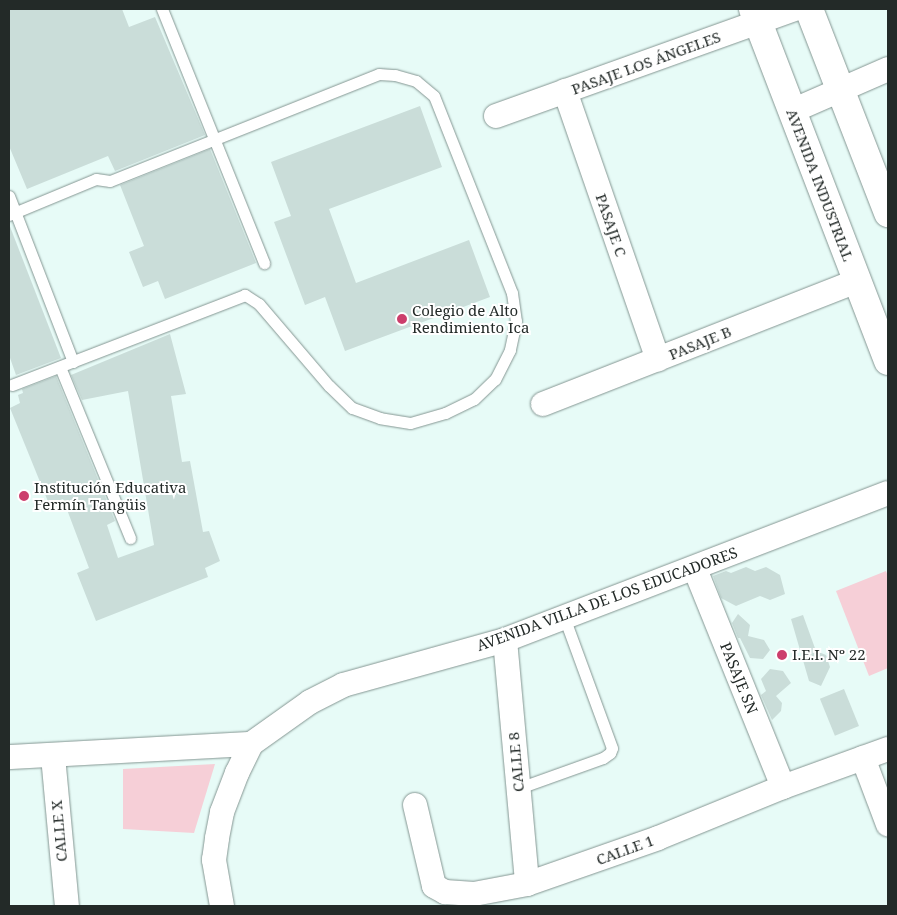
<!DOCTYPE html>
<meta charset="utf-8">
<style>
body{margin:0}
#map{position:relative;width:897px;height:915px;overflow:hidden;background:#e7fbf7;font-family:"Noto Serif",serif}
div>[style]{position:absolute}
.green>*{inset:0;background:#f6cfd7}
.building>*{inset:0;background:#caddd9;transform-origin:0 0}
.roads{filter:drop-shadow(0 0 1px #849692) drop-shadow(0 0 1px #849692)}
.lane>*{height:11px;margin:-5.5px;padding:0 5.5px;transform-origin:5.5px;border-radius:5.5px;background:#fff}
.street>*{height:24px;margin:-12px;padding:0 12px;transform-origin:12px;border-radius:12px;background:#fff}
.secondary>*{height:28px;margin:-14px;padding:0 14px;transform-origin:14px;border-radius:14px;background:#fff}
.dots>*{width:14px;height:14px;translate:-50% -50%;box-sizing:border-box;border:2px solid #fff;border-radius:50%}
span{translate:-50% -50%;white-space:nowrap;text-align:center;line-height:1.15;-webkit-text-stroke:4px #fff;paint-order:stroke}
.street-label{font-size:15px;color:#232a28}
.poi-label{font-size:15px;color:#232a28}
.left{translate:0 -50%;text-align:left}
.frame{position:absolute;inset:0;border:10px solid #232a28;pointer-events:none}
</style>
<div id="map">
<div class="green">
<div style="clip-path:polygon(886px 571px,888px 576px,888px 668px,869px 676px,836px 591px)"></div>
<div style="clip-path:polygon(215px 764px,194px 833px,123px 829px,123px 769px)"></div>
</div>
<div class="building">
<div style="clip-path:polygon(9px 9px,122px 9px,129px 27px,155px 17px,205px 135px,115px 171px,108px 156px,27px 189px,9px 146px)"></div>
<div style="clip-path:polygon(420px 106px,442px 167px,329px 209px,356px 283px,469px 240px,490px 297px,345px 351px,325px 297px,305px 305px,274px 222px,291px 216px,271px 162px)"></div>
<div style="clip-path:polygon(210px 149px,256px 263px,165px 299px,158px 281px,143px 287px,129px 252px,144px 246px,120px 185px)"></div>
<div style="clip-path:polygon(9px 224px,61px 358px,16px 375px,9px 355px)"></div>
<div style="clip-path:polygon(170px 334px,186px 394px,171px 396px,182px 462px,190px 461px,203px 532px,209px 531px,220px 561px,205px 568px,208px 577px,96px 621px,77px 573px,89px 568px,63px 499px,49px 504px,10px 408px,20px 403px,18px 395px,23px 393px,22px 389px,56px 376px,115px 521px,107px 525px,118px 558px,154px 545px,128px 391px,82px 400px,71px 375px)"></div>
<div style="clip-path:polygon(746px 567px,755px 571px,766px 567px,780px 575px,785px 594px,770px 600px,760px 596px,736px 606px,721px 598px,713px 576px,726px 571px,731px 573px)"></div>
<div style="clip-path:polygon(738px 614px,750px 625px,748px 636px,764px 640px,770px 650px,763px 659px,750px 658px,740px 638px,738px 638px,732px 623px)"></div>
<div style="clip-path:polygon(803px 615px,816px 651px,826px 655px,830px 667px,821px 686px,809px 681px,791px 619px)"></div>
<div style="clip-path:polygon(770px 669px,783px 671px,791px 683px,776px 696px,782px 703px,781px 711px,772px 720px,761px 695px,766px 691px,761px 679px)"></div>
<div style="left:844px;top:689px;width:40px;height:26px;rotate:68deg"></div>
</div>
<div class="roads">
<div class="lane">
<div style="left:162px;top:9px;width:274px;rotate:68.1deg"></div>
<div style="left:9px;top:196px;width:178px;rotate:68.9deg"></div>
<div style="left:9px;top:215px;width:94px;rotate:-22.5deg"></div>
<div style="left:96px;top:179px;width:14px;rotate:8deg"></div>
<div style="left:110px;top:181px;width:289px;rotate:-21.7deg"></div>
<div style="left:379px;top:74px;width:16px;rotate:4deg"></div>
<div style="left:395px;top:75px;width:22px;rotate:16deg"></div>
<div style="left:416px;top:81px;width:23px;rotate:40deg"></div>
<div style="left:434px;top:96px;width:212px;rotate:68.4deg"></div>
<div style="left:512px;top:293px;width:28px;rotate:82deg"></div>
<div style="left:516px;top:321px;width:30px;rotate:102deg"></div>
<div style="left:510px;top:350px;width:33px;rotate:117deg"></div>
<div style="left:495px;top:379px;width:29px;rotate:136deg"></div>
<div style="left:474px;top:399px;width:32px;rotate:154deg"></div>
<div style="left:445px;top:413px;width:36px;rotate:164deg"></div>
<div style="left:410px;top:423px;width:30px;rotate:-171deg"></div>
<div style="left:380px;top:418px;width:30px;rotate:-160deg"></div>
<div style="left:352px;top:408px;width:32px;rotate:-136deg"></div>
<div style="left:329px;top:386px;width:108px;rotate:-130.5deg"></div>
<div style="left:259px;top:304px;width:17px;rotate:-147deg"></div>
<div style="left:245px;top:295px;width:250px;rotate:158.9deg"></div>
<div style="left:60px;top:367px;width:185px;rotate:67.7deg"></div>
<div style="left:519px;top:788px;width:89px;rotate:-19.7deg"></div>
<div style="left:603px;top:758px;width:9px;rotate:-36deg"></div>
<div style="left:610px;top:753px;width:5px;rotate:-68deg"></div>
<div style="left:612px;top:748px;width:140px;rotate:-110.1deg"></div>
</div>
<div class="street">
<div style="left:565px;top:91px;width:284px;rotate:70.9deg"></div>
<div style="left:792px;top:111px;width:105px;rotate:-23.6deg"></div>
<div style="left:496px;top:116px;width:318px;rotate:-19.7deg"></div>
<div style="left:543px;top:404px;width:337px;rotate:-21.4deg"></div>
<div style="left:695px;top:569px;width:235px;rotate:68deg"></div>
<div style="left:505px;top:640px;width:245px;rotate:84.8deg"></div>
<div style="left:53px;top:756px;width:151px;rotate:84.7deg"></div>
<div style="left:9px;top:757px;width:242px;rotate:-3.1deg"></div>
<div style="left:251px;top:744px;width:72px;rotate:-35.4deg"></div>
<div style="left:310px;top:702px;width:37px;rotate:-27deg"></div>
<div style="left:343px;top:685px;width:168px;rotate:-15.5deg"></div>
<div style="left:505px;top:640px;width:410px;rotate:-21deg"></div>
<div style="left:863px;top:758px;width:71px;rotate:69.3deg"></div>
<div style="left:415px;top:805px;width:83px;rotate:76.8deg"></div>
<div style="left:434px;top:886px;width:13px;rotate:29deg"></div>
<div style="left:445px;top:892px;width:29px;rotate:4deg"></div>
<div style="left:474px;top:894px;width:54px;rotate:-10.7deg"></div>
<div style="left:527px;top:884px;width:139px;rotate:-19.3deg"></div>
<div style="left:658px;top:838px;width:135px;rotate:-22.2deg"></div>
<div style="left:783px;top:787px;width:112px;rotate:-19.9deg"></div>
<div style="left:222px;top:906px;width:47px;rotate:-99.9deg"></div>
<div style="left:214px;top:860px;width:22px;rotate:-82deg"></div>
<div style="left:217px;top:838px;width:26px;rotate:-79deg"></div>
<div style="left:222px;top:812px;width:42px;rotate:-69deg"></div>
<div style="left:237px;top:773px;width:32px;rotate:-64deg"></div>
</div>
<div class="secondary">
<div style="left:753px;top:9px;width:377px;rotate:69deg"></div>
<div style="left:809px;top:9px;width:219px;rotate:68.8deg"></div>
</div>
</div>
<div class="dots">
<div style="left:402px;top:319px;background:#cc3e6c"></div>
<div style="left:24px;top:496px;background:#cc3e6c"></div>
<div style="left:782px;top:655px;background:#cc3e6c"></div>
</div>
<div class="street-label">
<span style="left:646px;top:63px;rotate:-20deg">PASAJE LOS ÁNGELES</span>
<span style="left:820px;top:185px;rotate:69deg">AVENIDA INDUSTRIAL</span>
<span style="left:611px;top:225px;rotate:71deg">PASAJE C</span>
<span style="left:700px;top:343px;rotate:-22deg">PASAJE B</span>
<span style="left:607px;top:599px;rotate:-20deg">AVENIDA VILLA DE LOS EDUCADORES</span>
<span style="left:739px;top:678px;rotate:68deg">PASAJE SN</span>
<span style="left:516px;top:762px;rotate:-95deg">CALLE 8</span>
<span style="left:59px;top:831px;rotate:-95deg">CALLE X</span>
<span style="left:625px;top:850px;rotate:-20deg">CALLE 1</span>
</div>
<div class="poi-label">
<span class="left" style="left:412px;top:319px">Colegio de Alto<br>Rendimiento Ica</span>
<span class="left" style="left:34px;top:496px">Institución Educativa<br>Fermín Tangüis</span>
<span class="left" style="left:792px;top:655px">I.E.I. Nº 22</span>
</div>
<div class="frame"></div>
</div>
